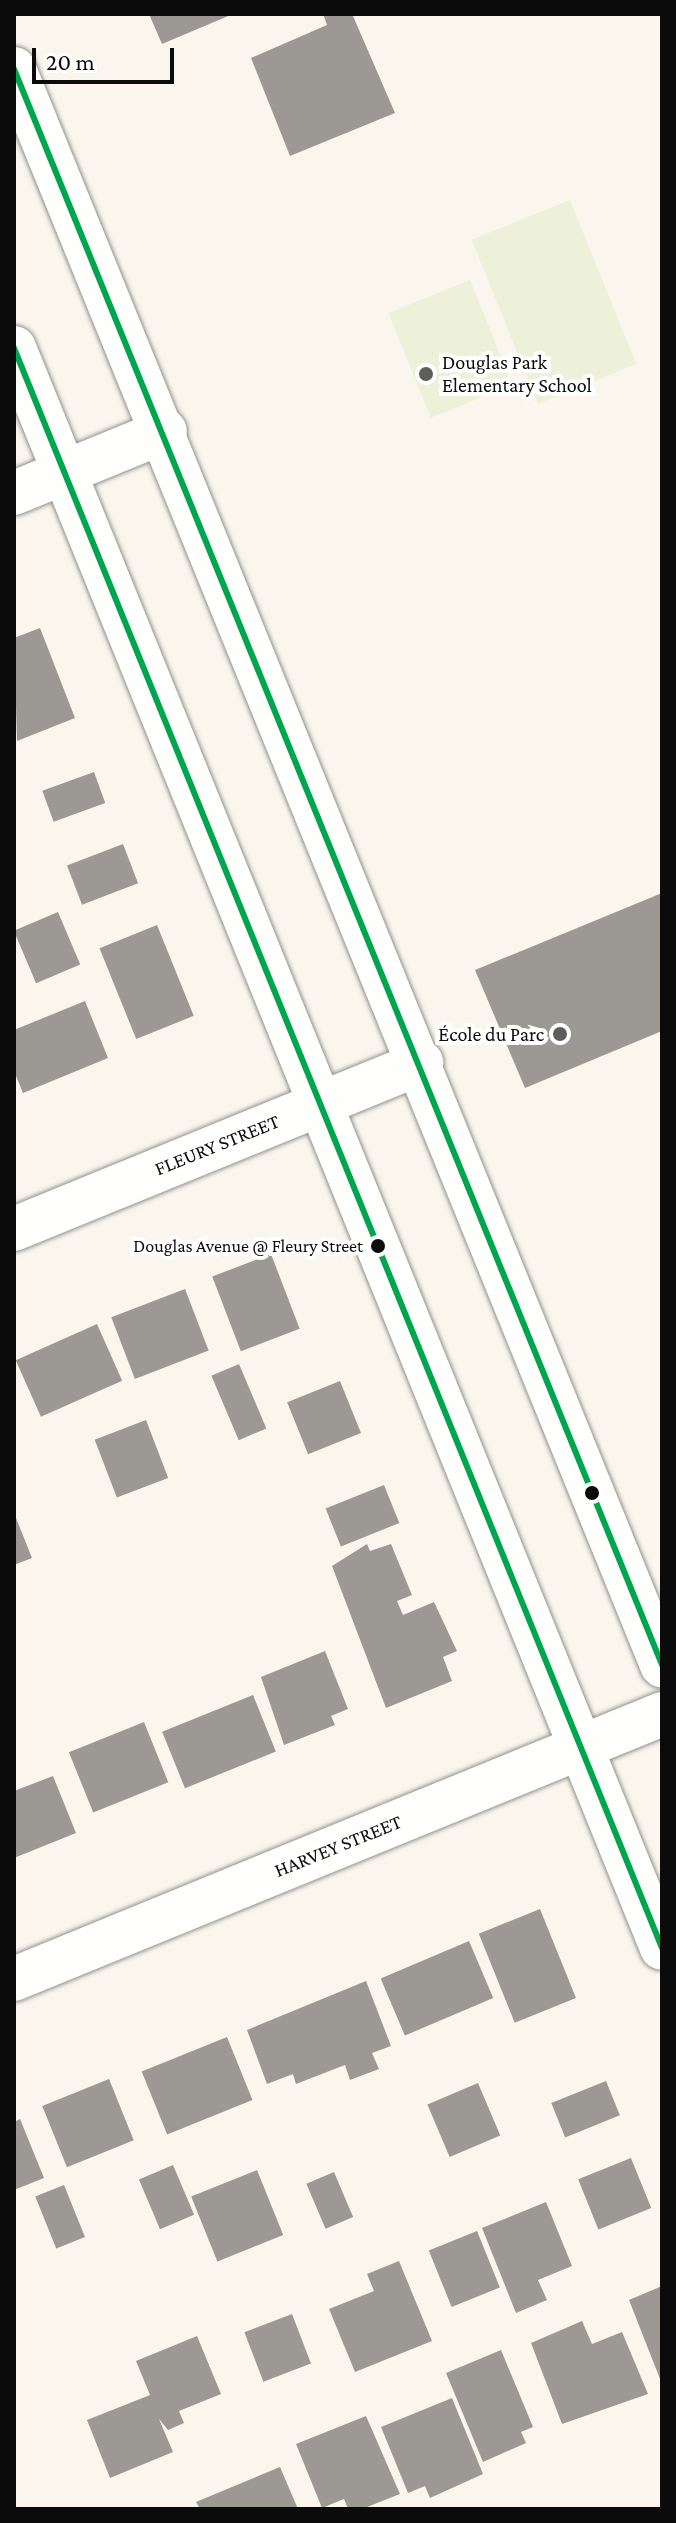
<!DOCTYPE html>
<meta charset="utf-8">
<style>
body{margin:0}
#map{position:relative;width:676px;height:2523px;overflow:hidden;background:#faf6ee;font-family:"Crimson Pro",serif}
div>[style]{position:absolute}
.pitch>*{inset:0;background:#eef1d9;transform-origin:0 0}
.building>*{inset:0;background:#9c9995;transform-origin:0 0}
.roads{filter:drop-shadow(0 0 2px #93918d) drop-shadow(0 0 2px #93918d)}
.minor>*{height:44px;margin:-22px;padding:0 22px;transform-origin:22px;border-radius:22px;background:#fefefc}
.bus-1>*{height:6px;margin:-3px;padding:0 3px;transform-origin:3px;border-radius:3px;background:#00a54f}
.dots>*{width:22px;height:22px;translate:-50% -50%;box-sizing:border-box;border:4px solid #fff;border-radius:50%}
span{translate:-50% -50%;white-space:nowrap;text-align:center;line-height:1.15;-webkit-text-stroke:8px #fff;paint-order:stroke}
.bus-label{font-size:18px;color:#0b0b0b}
.right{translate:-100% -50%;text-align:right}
.poi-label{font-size:20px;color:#0b0b0b}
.left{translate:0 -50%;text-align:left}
.street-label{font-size:20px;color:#0b0b0b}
.frame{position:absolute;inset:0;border:16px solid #0b0b0b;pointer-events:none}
.scale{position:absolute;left:32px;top:48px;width:142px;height:36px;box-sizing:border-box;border:4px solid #0b0b0b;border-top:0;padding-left:10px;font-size:24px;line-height:28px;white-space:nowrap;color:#0b0b0b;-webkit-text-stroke:6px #fff;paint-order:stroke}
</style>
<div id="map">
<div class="pitch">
<div style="left:570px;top:200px;width:177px;height:106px;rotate:68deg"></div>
<div style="left:470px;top:280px;width:113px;height:88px;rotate:68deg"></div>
</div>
<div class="building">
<div style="clip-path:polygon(149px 14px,233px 14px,162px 44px)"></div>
<div style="clip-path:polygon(323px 14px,359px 14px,353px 16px,395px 113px,290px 156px,251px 58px,327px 25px)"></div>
<div style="clip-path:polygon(40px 628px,75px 718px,17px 741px,14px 638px)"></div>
<div style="left:94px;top:772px;width:33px;height:55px;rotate:70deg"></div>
<div style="left:123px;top:844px;width:42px;height:60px;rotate:69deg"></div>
<div style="clip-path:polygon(662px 893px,662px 1031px,525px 1088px,475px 970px)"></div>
<div style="left:58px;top:912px;width:57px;height:48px;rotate:67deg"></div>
<div style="left:157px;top:925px;width:98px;height:62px;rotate:68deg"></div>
<div style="clip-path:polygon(85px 1001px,108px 1058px,23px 1093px,14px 1071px,14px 1030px)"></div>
<div style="left:271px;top:1254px;width:80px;height:63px;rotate:69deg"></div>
<div style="left:185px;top:1289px;width:66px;height:79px;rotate:69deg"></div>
<div style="left:97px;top:1324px;width:62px;height:89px;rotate:66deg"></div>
<div style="left:239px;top:1364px;width:70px;height:30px;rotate:67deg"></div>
<div style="left:340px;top:1381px;width:56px;height:57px;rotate:68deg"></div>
<div style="left:146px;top:1420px;width:62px;height:55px;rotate:69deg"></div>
<div style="left:384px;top:1485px;width:41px;height:63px;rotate:68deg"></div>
<div style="clip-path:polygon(14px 1513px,32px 1558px,14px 1565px)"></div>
<div style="clip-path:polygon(367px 1544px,370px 1551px,391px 1544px,412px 1595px,397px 1601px,403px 1615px,434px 1602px,457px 1651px,443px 1657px,452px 1681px,386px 1708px,332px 1566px)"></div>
<div style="clip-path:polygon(325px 1651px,348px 1709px,331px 1716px,335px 1725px,284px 1745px,261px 1677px)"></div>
<div style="left:253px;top:1695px;width:61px;height:98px;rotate:68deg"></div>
<div style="left:144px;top:1722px;width:65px;height:81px;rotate:68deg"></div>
<div style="clip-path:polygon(53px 1776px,76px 1833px,14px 1858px,14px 1791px)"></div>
<div style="left:540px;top:1909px;width:96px;height:66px;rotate:68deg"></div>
<div style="left:469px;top:1941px;width:62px;height:96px;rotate:67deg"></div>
<div style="clip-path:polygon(366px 1981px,391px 2046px,372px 2053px,379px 2069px,350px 2080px,345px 2065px,296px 2084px,293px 2074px,267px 2084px,247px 2030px)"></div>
<div style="left:227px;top:2037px;width:68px;height:92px;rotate:68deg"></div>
<div style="left:109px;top:2079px;width:66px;height:72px;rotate:68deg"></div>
<div style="left:606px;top:2081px;width:37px;height:59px;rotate:68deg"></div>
<div style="left:478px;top:2083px;width:57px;height:55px;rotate:67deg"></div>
<div style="clip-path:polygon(20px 2119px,44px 2178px,14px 2190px,14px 2122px)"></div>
<div style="left:631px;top:2158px;width:54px;height:57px;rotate:68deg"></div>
<div style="left:173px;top:2165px;width:54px;height:37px;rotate:67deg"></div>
<div style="left:257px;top:2170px;width:70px;height:71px;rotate:68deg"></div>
<div style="left:334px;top:2172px;width:49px;height:30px;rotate:67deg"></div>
<div style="left:64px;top:2185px;width:56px;height:31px;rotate:68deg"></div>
<div style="clip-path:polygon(546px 2202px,572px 2266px,538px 2280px,547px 2300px,516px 2313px,482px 2228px)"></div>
<div style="left:477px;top:2231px;width:61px;height:52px;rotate:68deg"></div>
<div style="clip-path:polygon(399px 2261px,432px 2341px,355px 2372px,329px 2309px,374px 2291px,367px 2274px)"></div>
<div style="clip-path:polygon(662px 2286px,662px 2384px,629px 2300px)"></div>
<div style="left:292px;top:2314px;width:53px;height:51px;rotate:69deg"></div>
<div style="clip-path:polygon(582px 2321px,592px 2344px,622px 2332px,648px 2394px,562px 2424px,531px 2343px)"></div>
<div style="clip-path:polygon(197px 2336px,221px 2394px,179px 2411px,184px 2423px,168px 2430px,159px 2419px,173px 2452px,110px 2478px,87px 2420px,150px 2395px,136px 2361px)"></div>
<div style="clip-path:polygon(501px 2350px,533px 2427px,521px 2432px,526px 2443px,483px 2462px,446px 2373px)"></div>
<div style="clip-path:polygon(452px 2398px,483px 2474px,430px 2498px,425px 2486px,408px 2493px,381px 2427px)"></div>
<div style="clip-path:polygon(366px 2416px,400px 2494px,362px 2509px,348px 2509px,344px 2499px,322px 2508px,296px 2444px)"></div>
<div style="clip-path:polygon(280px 2467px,298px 2509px,200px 2509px,196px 2502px)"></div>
</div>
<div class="roads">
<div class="minor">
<div style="left:14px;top:69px;width:1723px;rotate:67.9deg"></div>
<div style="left:14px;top:348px;width:1726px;rotate:67.95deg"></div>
<div style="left:14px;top:493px;width:163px;rotate:-22.3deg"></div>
<div style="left:14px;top:1229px;width:440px;rotate:-22.2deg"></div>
<div style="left:14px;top:1979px;width:700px;rotate:-22.24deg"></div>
</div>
</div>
<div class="bus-1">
<div style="left:14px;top:69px;width:1723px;rotate:67.9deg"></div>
<div style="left:14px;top:348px;width:1726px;rotate:67.95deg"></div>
</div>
<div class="dots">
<div style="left:426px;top:374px;background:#5f5d5a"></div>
<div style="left:560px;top:1034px;background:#5f5d5a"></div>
<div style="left:378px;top:1246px;background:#0b0b0b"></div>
<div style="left:592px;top:1493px;background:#0b0b0b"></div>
</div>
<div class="bus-label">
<span class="right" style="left:363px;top:1246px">Douglas Avenue @ Fleury Street</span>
</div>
<div class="poi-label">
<span class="left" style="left:442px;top:374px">Douglas Park<br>Elementary School</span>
<span class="right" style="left:544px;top:1034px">École du Parc</span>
</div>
<div class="street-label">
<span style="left:217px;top:1145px;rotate:-22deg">FLEURY STREET</span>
<span style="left:338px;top:1846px;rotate:-22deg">HARVEY STREET</span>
</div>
<div class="frame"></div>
<div class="scale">20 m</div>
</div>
